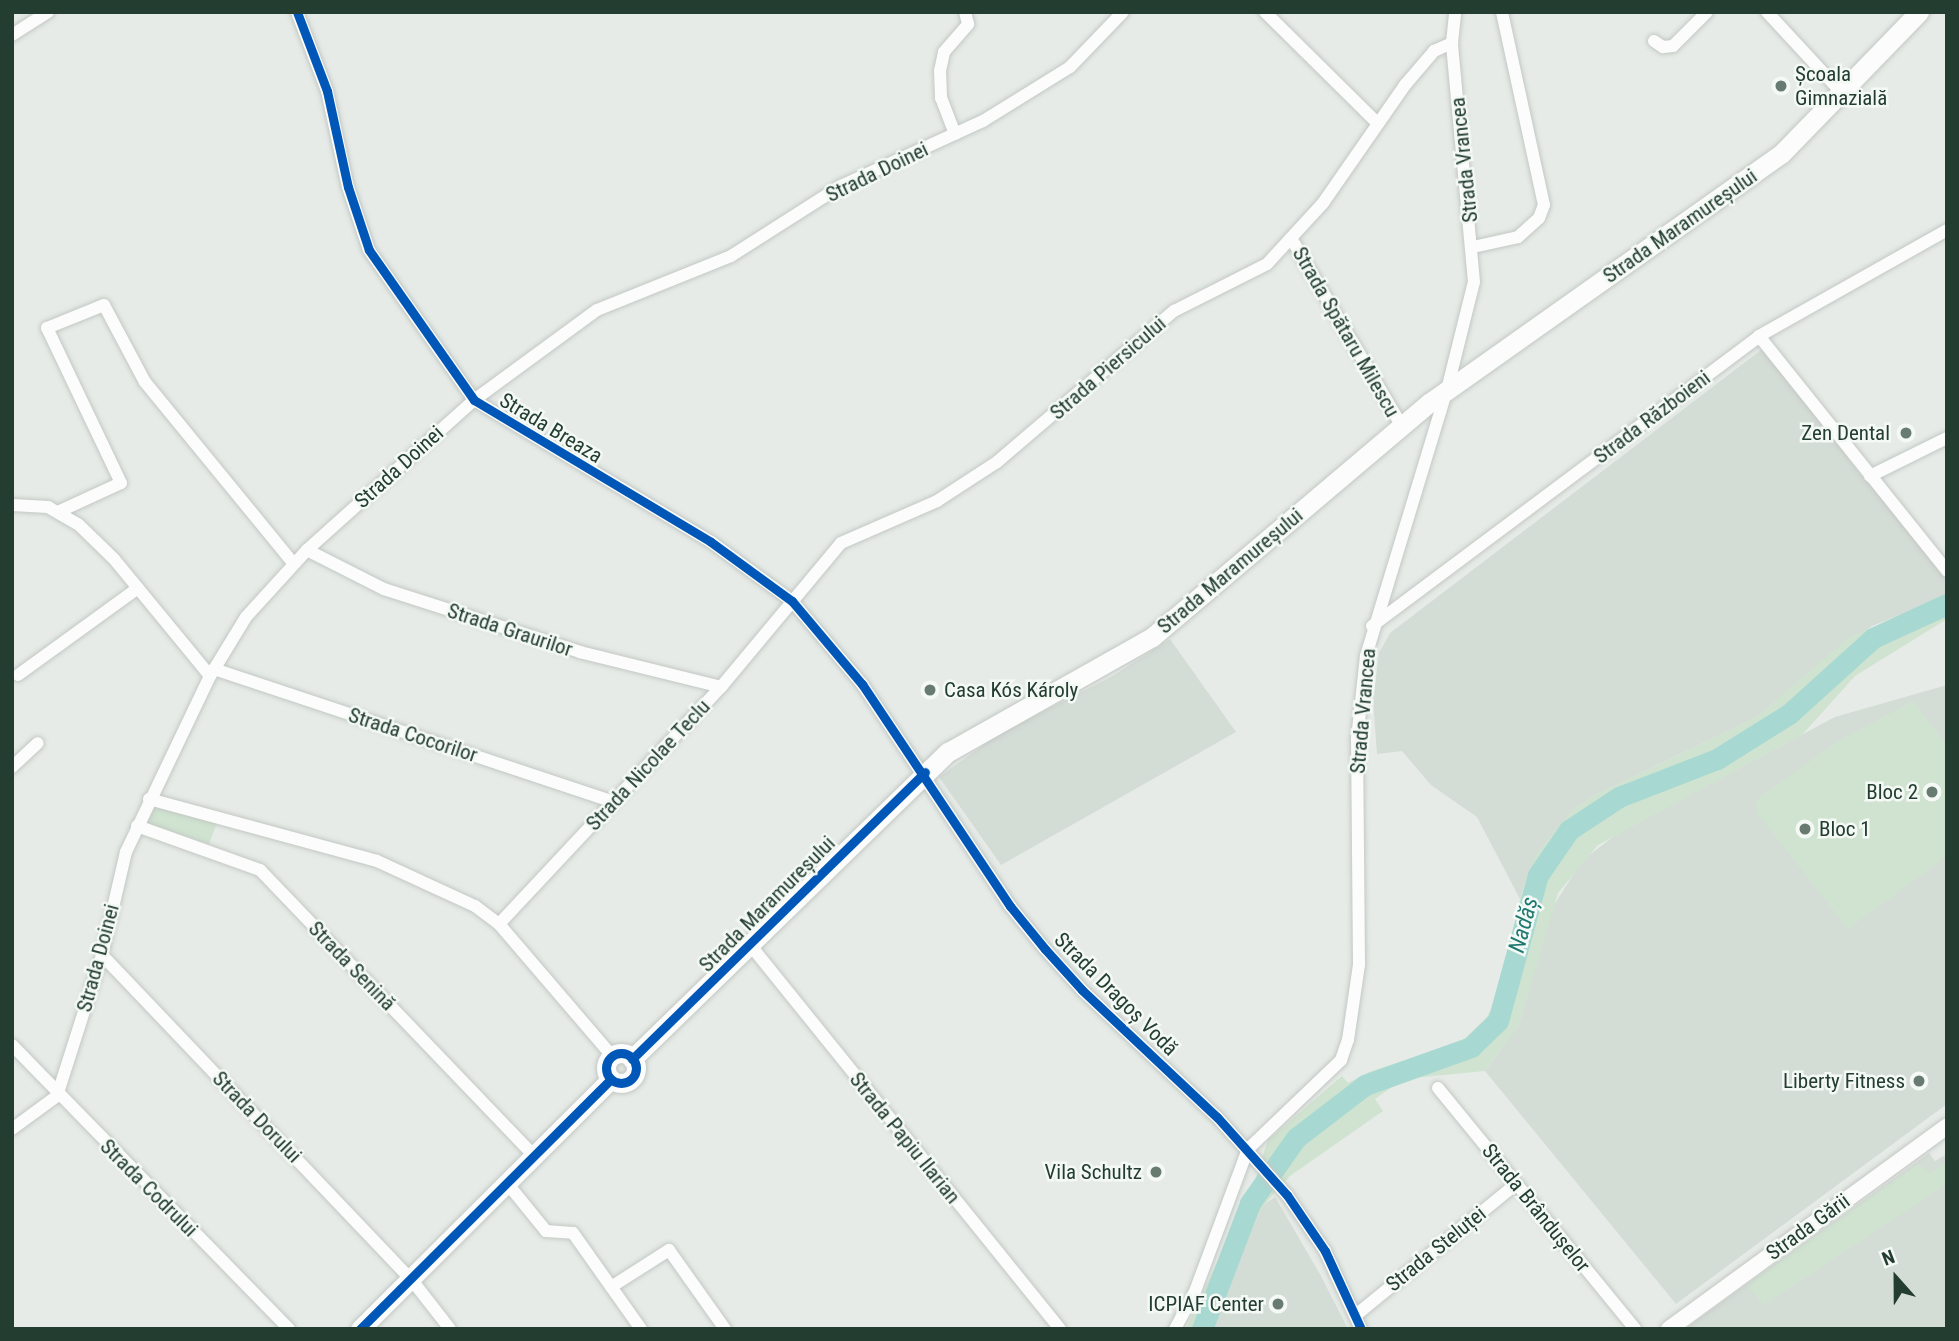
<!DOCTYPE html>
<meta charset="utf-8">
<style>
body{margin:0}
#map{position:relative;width:1959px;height:1341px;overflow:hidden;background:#e6ebe7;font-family:"Roboto Condensed",sans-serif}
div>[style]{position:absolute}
.built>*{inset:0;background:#d4dcd6}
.green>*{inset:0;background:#cfe3d0}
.river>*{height:21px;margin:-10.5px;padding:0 10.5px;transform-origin:10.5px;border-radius:10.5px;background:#a8d8d2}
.roads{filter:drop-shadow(0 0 2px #c3c8c4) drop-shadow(0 0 2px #c3c8c4)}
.minor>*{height:12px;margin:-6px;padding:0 6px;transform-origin:6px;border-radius:6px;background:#fbfcfb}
.tertiary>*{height:16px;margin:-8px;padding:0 8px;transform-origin:8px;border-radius:8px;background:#fbfcfb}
.secondary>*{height:19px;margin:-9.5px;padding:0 9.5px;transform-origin:9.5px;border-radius:9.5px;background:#fbfcfb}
.secondary>.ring{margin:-9.5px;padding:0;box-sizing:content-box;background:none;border:19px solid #fbfcfb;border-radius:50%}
.cycleway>*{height:9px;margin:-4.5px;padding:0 4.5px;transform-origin:4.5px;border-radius:4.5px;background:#0057b8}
.cycleway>.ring{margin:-4.5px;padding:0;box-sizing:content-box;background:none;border:9px solid #0057b8;border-radius:50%}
.dots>*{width:19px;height:19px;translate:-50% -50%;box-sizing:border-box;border:4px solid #f4f9f5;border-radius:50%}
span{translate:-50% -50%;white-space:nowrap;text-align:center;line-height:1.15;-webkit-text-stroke:5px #f4f9f5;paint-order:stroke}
.poi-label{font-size:21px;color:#233e30}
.left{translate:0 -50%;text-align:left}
.right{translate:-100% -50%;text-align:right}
.street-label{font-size:21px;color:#233e30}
.water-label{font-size:23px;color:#1f7971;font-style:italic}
.frame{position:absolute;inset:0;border:14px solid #233e30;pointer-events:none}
.north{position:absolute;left:1861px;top:1243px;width:70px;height:70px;-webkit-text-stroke:5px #f4f9f5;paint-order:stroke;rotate:339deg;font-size:19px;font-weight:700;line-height:28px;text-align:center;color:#233e30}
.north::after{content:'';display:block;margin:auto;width:24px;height:32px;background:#233e30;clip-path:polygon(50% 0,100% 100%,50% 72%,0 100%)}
</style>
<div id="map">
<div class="built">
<div style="clip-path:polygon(1765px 347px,1862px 477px,1947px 568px,1947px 596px,1872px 626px,1755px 718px,1595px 795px,1572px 811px,1528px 875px,1520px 899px,1477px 817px,1431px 785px,1402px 751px,1377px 754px,1373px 700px,1379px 653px,1390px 633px)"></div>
<div style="clip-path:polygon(1170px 639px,1236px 732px,1001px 865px,939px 777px,999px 734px,1111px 677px)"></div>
<div style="clip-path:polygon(1947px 685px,1947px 1104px,1676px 1304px,1485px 1071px,1519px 1024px,1552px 908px,1582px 861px,1615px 835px,1835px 717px)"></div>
<div style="clip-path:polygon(1929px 1153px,1935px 1161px,1947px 1154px,1947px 1329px,1685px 1329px)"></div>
<div style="clip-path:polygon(1275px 1197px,1321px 1276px,1348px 1329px,1209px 1329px,1262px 1206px)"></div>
</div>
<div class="green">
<div style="clip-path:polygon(1947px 596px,1947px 619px,1855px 676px,1802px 735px,1598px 845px,1558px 893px,1519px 1024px,1485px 1071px,1403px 1079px,1375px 1099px,1383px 1111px,1290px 1176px,1262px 1207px,1209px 1329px,1186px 1329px,1255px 1180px,1268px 1140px,1342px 1076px,1348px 1083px,1369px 1072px,1462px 1041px,1486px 1018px,1504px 989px,1520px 899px,1535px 855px,1572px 811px,1595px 795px,1755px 718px,1848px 638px)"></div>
<div style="clip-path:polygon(1913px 701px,1947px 746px,1947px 856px,1848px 929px,1758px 814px,1756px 806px,1761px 796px,1837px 742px)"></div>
<div style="clip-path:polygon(152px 806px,217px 823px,209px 844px,145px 823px)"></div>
<div style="clip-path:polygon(1947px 1163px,1947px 1184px,1763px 1305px,1747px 1285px,1918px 1164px,1930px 1173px)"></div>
</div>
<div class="river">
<div style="left:1202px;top:1329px;width:135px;rotate:-69.1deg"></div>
<div style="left:1250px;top:1203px;width:80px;rotate:-54.7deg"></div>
<div style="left:1296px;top:1138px;width:87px;rotate:-37.5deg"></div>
<div style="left:1365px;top:1085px;width:113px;rotate:-19.7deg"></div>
<div style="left:1471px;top:1047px;width:37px;rotate:-44deg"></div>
<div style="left:1498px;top:1021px;width:151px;rotate:-74.7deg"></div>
<div style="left:1538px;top:875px;width:55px;rotate:-55.4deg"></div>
<div style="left:1569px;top:830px;width:60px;rotate:-33.4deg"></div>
<div style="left:1619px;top:797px;width:105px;rotate:-21.2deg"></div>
<div style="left:1717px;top:759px;width:85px;rotate:-32deg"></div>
<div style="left:1789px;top:714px;width:113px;rotate:-42.1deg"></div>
<div style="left:1873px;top:638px;width:81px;rotate:-24.7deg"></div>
</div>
<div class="roads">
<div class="minor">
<div style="left:297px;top:12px;width:85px;rotate:69.2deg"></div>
<div style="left:327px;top:91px;width:98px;rotate:77.7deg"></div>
<div style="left:348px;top:187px;width:66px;rotate:71.6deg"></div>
<div style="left:369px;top:250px;width:183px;rotate:55deg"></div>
<div style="left:474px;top:400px;width:276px;rotate:30.9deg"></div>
<div style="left:711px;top:542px;width:100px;rotate:36.1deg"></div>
<div style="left:792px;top:601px;width:109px;rotate:49.9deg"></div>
<div style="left:862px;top:684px;width:267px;rotate:56.3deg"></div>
<div style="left:1010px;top:906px;width:55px;rotate:50.9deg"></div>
<div style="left:1045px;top:949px;width:55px;rotate:47.9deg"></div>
<div style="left:1082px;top:990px;width:185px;rotate:43.3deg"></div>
<div style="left:1217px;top:1117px;width:105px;rotate:48.1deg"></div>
<div style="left:1287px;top:1195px;width:68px;rotate:55.8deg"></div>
<div style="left:1325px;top:1251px;width:86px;rotate:65.2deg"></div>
<div style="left:1265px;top:12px;width:158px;rotate:44.7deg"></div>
<div style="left:1767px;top:12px;width:110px;rotate:47.2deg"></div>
<div style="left:12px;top:35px;width:43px;rotate:-32.6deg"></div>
<div style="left:1654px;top:41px;width:11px;rotate:34deg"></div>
<div style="left:1663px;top:47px;width:10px;rotate:-6deg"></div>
<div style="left:1673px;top:46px;width:48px;rotate:-45deg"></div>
<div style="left:955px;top:134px;width:39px;rotate:-111deg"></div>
<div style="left:941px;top:98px;width:27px;rotate:-92deg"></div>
<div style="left:940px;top:71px;width:19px;rotate:-78deg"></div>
<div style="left:944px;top:52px;width:37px;rotate:-49deg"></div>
<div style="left:968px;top:24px;width:12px;rotate:-104deg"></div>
<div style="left:1291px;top:238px;width:217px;rotate:59.5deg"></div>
<div style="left:1473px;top:247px;width:46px;rotate:-12.5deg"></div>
<div style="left:1518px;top:237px;width:28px;rotate:-42deg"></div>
<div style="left:1539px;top:218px;width:14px;rotate:-69deg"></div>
<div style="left:1544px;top:205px;width:198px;rotate:-102.3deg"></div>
<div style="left:1759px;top:336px;width:301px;rotate:51.3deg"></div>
<div style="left:1870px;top:476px;width:86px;rotate:-26.3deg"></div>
<div style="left:12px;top:505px;width:36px;rotate:3deg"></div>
<div style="left:48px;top:507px;width:34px;rotate:30deg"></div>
<div style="left:78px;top:524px;width:50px;rotate:44.2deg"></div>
<div style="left:114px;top:559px;width:151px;rotate:50.6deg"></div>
<div style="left:60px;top:511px;width:67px;rotate:-24.7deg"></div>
<div style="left:121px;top:483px;width:172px;rotate:-115.5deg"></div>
<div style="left:47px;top:328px;width:61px;rotate:-22deg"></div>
<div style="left:104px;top:305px;width:87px;rotate:62deg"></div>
<div style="left:145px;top:382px;width:235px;rotate:50.7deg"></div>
<div style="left:307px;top:550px;width:86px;rotate:26.9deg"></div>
<div style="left:384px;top:589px;width:206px;rotate:17.8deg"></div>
<div style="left:580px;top:652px;width:145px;rotate:13.9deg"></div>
<div style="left:1372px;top:626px;width:484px;rotate:-36.8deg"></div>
<div style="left:1759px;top:336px;width:216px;rotate:-29.4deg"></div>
<div style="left:214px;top:669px;width:421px;rotate:18.4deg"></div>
<div style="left:18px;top:675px;width:148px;rotate:-35.9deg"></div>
<div style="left:12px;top:767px;width:35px;rotate:-43deg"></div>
<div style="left:149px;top:799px;width:236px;rotate:15.2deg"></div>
<div style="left:377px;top:861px;width:108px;rotate:24.7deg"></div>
<div style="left:475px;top:906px;width:30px;rotate:37deg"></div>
<div style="left:499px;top:924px;width:174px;rotate:49.4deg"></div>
<div style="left:137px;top:826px;width:131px;rotate:19.7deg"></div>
<div style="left:260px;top:870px;width:396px;rotate:46.2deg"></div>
<div style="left:499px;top:924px;width:325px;rotate:-46.9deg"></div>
<div style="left:721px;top:687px;width:187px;rotate:-50.2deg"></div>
<div style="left:841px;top:543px;width:105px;rotate:-23.6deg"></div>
<div style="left:937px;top:501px;width:72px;rotate:-33deg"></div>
<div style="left:997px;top:462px;width:233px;rotate:-40.5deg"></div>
<div style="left:1174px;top:311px;width:104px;rotate:-26.8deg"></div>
<div style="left:1267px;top:264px;width:83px;rotate:-47.4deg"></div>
<div style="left:1323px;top:203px;width:144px;rotate:-55.2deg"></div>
<div style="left:1405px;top:85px;width:45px;rotate:-49.5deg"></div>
<div style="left:1434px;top:51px;width:20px;rotate:-24deg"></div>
<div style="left:751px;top:946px;width:492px;rotate:51.1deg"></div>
<div style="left:102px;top:955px;width:448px;rotate:46.4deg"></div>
<div style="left:411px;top:1279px;width:63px;rotate:52deg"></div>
<div style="left:12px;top:1045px;width:397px;rotate:45.7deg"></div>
<div style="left:1438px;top:1088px;width:311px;rotate:50.7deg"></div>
<div style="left:12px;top:1129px;width:56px;rotate:-36.3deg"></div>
<div style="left:57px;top:1096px;width:148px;rotate:-72.3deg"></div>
<div style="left:102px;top:955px;width:106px;rotate:-76.9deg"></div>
<div style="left:126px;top:852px;width:195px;rotate:-64.5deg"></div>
<div style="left:210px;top:676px;width:69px;rotate:-58.6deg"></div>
<div style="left:246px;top:617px;width:91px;rotate:-47.7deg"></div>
<div style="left:307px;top:550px;width:224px;rotate:-41.9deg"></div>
<div style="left:474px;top:400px;width:152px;rotate:-36.2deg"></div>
<div style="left:597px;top:310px;width:144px;rotate:-21.9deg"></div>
<div style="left:731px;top:256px;width:130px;rotate:-32.5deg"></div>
<div style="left:841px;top:186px;width:156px;rotate:-24.6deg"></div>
<div style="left:983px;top:121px;width:102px;rotate:-31.8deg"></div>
<div style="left:1070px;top:67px;width:76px;rotate:-46.1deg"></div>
<div style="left:507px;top:1183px;width:62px;rotate:50.9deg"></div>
<div style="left:546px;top:1231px;width:27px;rotate:4deg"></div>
<div style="left:573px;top:1233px;width:118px;rotate:54.7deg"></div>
<div style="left:611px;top:1287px;width:69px;rotate:-32.5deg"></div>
<div style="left:669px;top:1250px;width:97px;rotate:54.7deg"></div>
<div style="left:1356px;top:1315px;width:207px;rotate:-39.3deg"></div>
<div style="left:1175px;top:1329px;width:40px;rotate:-62deg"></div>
<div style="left:1194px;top:1294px;width:155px;rotate:-69.6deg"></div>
<div style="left:1248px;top:1149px;width:129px;rotate:-43.7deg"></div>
<div style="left:1341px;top:1060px;width:21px;rotate:-71deg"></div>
<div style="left:1348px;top:1040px;width:76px;rotate:-81.7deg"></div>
<div style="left:1359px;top:965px;width:226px;rotate:-90.5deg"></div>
<div style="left:1357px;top:739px;width:83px;rotate:-83.8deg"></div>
<div style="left:1366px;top:656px;width:278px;rotate:-73.1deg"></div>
<div style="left:1447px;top:390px;width:111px;rotate:-76deg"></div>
<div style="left:1474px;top:282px;width:240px;rotate:-95.3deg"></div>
<div style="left:1452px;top:43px;width:31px;rotate:-84deg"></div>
</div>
<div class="tertiary">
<div style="left:1669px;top:1329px;width:344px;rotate:-36.1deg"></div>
</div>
<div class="secondary">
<div class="ring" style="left:606px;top:1053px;width:11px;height:11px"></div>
<div style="left:632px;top:1059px;width:441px;rotate:-44.2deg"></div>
<div style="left:948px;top:752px;width:234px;rotate:-29.4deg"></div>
<div style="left:1152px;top:637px;width:363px;rotate:-40.2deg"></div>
<div style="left:1429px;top:403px;width:431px;rotate:-35.3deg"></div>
<div style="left:1781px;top:154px;width:198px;rotate:-45.8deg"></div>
<div style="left:360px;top:1329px;width:354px;rotate:-44.9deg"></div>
</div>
</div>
<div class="cycleway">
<div style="left:297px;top:12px;width:85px;rotate:69.2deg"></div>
<div style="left:327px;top:91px;width:98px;rotate:77.7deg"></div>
<div style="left:348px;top:187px;width:66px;rotate:71.6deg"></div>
<div style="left:369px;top:250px;width:183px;rotate:55deg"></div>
<div style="left:474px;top:400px;width:276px;rotate:30.9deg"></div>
<div style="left:711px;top:542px;width:100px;rotate:36.1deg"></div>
<div style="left:792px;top:601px;width:109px;rotate:49.9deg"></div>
<div style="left:862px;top:684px;width:267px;rotate:56.3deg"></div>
<div style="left:1010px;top:906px;width:55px;rotate:50.9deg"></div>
<div style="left:1045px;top:949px;width:55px;rotate:47.9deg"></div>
<div style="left:1082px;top:990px;width:185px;rotate:43.3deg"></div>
<div style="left:1217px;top:1117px;width:105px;rotate:48.1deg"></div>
<div style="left:1287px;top:1195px;width:68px;rotate:55.8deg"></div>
<div style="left:1325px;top:1251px;width:86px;rotate:65.2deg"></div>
<div class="ring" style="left:606px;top:1053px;width:21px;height:21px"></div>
<div style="left:632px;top:1059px;width:410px;rotate:-44.4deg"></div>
<div style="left:360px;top:1329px;width:354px;rotate:-44.9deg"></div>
</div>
<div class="dots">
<div style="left:1781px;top:86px;background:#677b70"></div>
<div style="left:1906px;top:433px;background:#677b70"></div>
<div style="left:930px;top:690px;background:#677b70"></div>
<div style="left:1932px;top:792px;background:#677b70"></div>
<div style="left:1805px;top:829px;background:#677b70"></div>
<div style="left:1919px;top:1081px;background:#677b70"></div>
<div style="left:1156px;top:1172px;background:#677b70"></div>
<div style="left:1278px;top:1304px;background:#677b70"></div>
</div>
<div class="poi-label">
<span class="left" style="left:1795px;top:86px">Școala<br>Gimnazială</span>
<span class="right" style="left:1890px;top:433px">Zen Dental</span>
<span class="left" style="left:944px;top:690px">Casa Kós Károly</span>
<span class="right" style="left:1918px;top:792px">Bloc 2</span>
<span class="left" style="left:1819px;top:829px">Bloc 1</span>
<span class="right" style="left:1905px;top:1081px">Liberty Fitness</span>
<span class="right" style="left:1142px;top:1172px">Vila Schultz</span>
<span class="right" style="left:1264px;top:1304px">ICPIAF Center</span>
</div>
<div class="street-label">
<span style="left:1464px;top:160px;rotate:-96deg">Strada Vrancea</span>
<span style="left:877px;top:172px;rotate:-26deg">Strada Doinei</span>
<span style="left:1680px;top:226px;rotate:-35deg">Strada Maramureșului</span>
<span style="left:1346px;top:332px;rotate:60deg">Strada Spătaru Milescu</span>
<span style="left:1108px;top:368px;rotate:-41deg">Strada Piersicului</span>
<span style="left:1652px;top:417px;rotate:-37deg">Strada Războieni</span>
<span style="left:551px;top:428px;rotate:31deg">Strada Breaza</span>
<span style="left:399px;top:467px;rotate:-42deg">Strada Doinei</span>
<span style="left:1230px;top:571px;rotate:-40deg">Strada Maramureșului</span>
<span style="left:510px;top:630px;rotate:18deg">Strada Graurilor</span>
<span style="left:1363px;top:711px;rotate:-85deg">Strada Vrancea</span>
<span style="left:413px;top:735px;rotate:18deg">Strada Cocorilor</span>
<span style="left:648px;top:765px;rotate:-47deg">Strada Nicolae Teclu</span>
<span style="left:767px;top:904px;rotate:-45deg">Strada Maramureșului</span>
<span style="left:98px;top:958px;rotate:-75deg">Strada Doinei</span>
<span style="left:352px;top:966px;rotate:46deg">Strada Senină</span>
<span style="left:1116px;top:994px;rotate:45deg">Strada Dragoș Vodă</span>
<span style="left:257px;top:1117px;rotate:46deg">Strada Dorului</span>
<span style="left:905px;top:1138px;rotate:51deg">Strada Papiu Ilarian</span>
<span style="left:149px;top:1188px;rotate:45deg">Strada Codrului</span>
<span style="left:1536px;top:1208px;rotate:51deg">Strada Brândușelor</span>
<span style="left:1808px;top:1227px;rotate:-36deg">Strada Gării</span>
<span style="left:1436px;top:1249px;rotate:-39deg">Strada Steluței</span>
</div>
<div class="water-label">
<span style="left:1524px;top:925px;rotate:-75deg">Nadăș</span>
</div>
<div class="frame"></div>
<div class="north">N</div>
</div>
